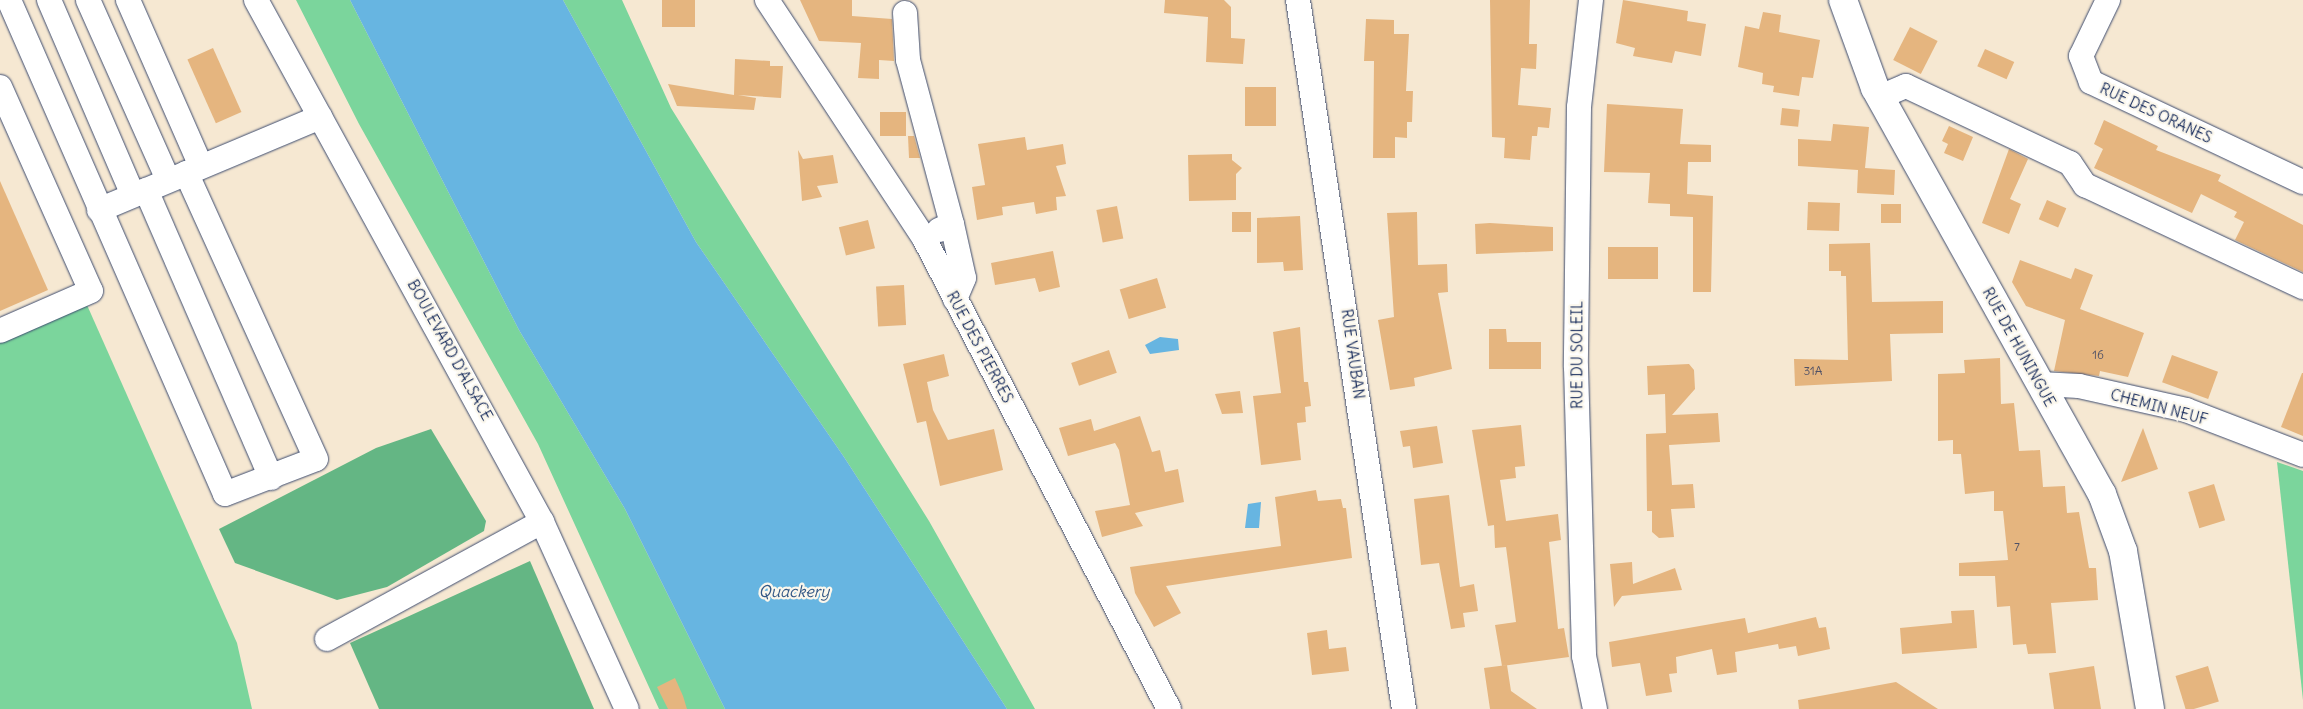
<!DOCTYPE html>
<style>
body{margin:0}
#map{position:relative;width:2303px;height:709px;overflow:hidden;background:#f6e8d2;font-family:Delius,sans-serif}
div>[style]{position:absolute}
.green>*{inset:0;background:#7bd59c}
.forest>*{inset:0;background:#64b684}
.water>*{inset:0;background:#67b5e1}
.building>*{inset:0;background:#e5b57f;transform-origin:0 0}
.roads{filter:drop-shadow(0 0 1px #3c4b6f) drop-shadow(0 0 1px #3c4b6f)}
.minor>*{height:24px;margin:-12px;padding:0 12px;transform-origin:12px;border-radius:12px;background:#fff}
.major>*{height:28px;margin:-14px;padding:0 14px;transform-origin:14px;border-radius:14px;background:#fff}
span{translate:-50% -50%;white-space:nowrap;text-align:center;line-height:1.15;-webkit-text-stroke:4.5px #fbf7ec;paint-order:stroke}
.number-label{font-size:12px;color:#4e5066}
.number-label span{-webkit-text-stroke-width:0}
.street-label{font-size:15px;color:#1b2f5e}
.water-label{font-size:16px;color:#325785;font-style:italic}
</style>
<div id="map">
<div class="green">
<div style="clip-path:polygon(296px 0,350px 0,519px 330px,625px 509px,725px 709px,659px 709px,538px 444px,359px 124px)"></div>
<div style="clip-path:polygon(563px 0,622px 0,671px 108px,929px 521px,1035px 709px,1007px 709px,844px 457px,696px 242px)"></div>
<div style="clip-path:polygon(87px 305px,237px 643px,252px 709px,0 709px,0 342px)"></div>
<div style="clip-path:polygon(2277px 462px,2303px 471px,2303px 700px)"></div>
</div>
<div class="forest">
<div style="clip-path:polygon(431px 429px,486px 521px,484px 531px,387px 587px,337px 600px,235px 563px,219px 529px,376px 448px)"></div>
<div style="clip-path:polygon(530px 561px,594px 709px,379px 709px,350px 643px)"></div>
</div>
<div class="water">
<div style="clip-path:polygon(350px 0,563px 0,696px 242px,844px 457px,1007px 709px,725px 709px,625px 509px,519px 330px)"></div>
<div style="clip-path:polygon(1160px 337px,1178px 339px,1179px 350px,1150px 354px,1145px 345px)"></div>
<div style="clip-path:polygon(1261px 502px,1259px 528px,1245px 528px,1248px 504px)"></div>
</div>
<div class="building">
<div style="left:662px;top:0;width:33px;height:27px"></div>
<div style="clip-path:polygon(800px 0,852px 0,852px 16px,892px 19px,894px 61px,879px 60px,879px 79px,858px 78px,861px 43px,819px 41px)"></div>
<div style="clip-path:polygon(1165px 0,1224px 0,1231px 7px,1231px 38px,1245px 39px,1243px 64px,1206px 62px,1208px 17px,1164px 13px)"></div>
<div style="clip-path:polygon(1490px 0,1530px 0,1529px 44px,1537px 44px,1536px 69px,1521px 68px,1518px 105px,1551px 108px,1549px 128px,1538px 127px,1537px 136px,1532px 136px,1530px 160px,1504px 158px,1505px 138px,1492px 137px)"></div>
<div style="clip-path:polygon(1623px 0,1688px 11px,1687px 21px,1706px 24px,1701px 56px,1675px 51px,1672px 63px,1633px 56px,1635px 48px,1616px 43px)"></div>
<div style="clip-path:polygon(1763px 12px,1781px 15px,1779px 32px,1820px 40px,1813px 78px,1802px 77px,1799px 96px,1773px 92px,1774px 86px,1762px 84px,1763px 73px,1738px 67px,1745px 26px,1759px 29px)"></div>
<div style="clip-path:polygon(1366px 19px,1394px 20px,1394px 34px,1409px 34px,1406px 91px,1413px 91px,1412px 122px,1407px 122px,1407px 138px,1395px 137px,1395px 158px,1373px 158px,1374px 61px,1364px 61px)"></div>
<div style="left:1910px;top:27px;width:31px;height:37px;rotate:27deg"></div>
<div style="left:213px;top:48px;width:70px;height:28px;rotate:66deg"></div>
<div style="left:1985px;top:49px;width:32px;height:19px;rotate:24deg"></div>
<div style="clip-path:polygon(735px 59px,770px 61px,770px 66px,783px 66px,781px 98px,738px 95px,756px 98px,754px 110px,677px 106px,668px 84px,734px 95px)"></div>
<div style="left:1245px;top:87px;width:31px;height:39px"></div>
<div style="clip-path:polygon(1607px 104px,1683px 109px,1680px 144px,1711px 145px,1711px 162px,1688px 162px,1687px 194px,1713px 196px,1711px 292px,1693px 292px,1693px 217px,1670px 216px,1670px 204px,1648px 203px,1650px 173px,1604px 172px)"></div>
<div style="left:1782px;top:108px;width:18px;height:17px;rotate:6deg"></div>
<div style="left:880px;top:112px;width:26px;height:24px"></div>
<div style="clip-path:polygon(2104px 120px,2158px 146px,2156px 150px,2221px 175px,2218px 181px,2303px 225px,2303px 272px,2235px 240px,2244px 222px,2234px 217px,2237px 212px,2201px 194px,2192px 213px,2094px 168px,2103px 149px,2094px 144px)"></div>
<div style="clip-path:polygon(1833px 124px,1869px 127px,1865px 168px,1895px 170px,1894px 195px,1857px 193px,1858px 170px,1798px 166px,1798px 139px,1831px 141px)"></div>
<div style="clip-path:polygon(1949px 126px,1973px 137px,1963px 161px,1944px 153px,1948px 144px,1942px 141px)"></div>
<div style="clip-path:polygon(908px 136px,914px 136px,920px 158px,909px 158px)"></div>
<div style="clip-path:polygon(1025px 137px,1027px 150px,1063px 144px,1066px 164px,1056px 166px,1066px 196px,1056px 197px,1057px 210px,1036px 214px,1034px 202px,1002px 207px,1003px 215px,977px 220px,972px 187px,985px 185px,978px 144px)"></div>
<div style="clip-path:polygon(2009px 149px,2028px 159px,2010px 199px,2021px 204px,2009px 234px,1982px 223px)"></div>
<div style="clip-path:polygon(798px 150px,803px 159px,833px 155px,838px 183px,817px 186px,822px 197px,802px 201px)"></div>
<div style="clip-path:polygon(1232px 154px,1232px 160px,1242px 168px,1236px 174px,1236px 200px,1189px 201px,1188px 155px)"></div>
<div style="clip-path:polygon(0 181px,48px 290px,0 311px)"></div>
<div style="left:2047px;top:200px;width:21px;height:21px;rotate:23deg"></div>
<div style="left:1808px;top:202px;width:32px;height:28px;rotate:2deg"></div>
<div style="left:1881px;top:204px;width:20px;height:19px"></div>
<div style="left:1117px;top:206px;width:33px;height:21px;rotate:79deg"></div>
<div style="left:1251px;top:212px;width:20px;height:19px;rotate:90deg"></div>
<div style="clip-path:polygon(1417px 212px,1418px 265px,1447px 264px,1448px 292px,1438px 293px,1452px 369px,1414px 378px,1415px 386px,1390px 390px,1378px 320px,1394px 317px,1387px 213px)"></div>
<div style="clip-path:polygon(1300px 216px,1303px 270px,1284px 271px,1283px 262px,1257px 263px,1257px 218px)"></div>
<div style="left:868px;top:220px;width:29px;height:30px;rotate:76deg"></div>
<div style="clip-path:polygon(1490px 223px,1553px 227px,1553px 251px,1476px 254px,1475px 224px)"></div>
<div style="clip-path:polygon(1870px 243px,1872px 302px,1943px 301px,1943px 333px,1890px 334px,1892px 381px,1795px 386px,1794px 359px,1848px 360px,1846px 276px,1841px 276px,1841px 271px,1829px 271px,1829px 244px)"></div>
<div style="left:1658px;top:247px;width:32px;height:50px;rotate:90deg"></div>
<div style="clip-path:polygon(1053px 251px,1060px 287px,1039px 292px,1035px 278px,995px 285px,991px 263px)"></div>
<div style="clip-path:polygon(2020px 260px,2071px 279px,2075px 268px,2093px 275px,2080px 309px,2144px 333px,2128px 377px,2100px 371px,2099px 376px,2054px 371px,2065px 320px,2026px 306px,2012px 282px)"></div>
<div style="left:1157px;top:278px;width:31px;height:39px;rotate:73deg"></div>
<div style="left:904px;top:285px;width:40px;height:28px;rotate:87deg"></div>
<div style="clip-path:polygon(1300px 327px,1304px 382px,1308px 382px,1311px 406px,1305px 407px,1306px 422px,1297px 423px,1301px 460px,1261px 465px,1253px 396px,1281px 393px,1273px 332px)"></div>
<div style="clip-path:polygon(1489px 329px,1506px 329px,1507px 342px,1541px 342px,1541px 369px,1489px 369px)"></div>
<div style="left:1109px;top:350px;width:24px;height:40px;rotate:71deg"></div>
<div style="clip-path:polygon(944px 354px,949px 376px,927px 382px,933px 410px,948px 440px,994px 429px,1003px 470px,940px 486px,926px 421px,917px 423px,903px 364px)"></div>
<div style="left:2172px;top:355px;width:49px;height:29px;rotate:20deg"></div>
<div style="clip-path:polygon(2000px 358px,2001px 404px,2014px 403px,2019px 451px,2040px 450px,2043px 487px,2065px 486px,2067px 513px,2079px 512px,2089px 568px,2096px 568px,2098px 600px,2051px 603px,2056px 653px,2028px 654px,2026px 644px,2013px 645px,2010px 606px,1997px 607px,1995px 576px,1959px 576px,1959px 563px,2008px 560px,2003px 511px,1994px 511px,1994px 491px,1965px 494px,1961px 454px,1953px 454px,1953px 440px,1938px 441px,1938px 374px,1965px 373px,1964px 360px)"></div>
<div style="clip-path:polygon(1689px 364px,1694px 370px,1695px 389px,1672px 415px,1718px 413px,1720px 442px,1669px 445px,1672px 485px,1693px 484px,1695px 508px,1671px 509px,1674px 537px,1659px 538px,1652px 532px,1652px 511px,1647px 511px,1646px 434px,1666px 433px,1665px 394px,1648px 395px,1647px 366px)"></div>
<div style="clip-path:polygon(2302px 373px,2303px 373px,2303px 436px,2281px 427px)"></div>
<div style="clip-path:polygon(1240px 391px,1243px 413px,1222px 414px,1215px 394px)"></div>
<div style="clip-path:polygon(1140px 416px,1152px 452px,1160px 450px,1165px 472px,1178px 469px,1184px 502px,1135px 513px,1143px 526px,1102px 537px,1095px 511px,1130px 505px,1119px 450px,1115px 443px,1068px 456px,1059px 428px,1091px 419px,1094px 431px)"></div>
<div style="clip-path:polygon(1521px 425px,1525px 466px,1515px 467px,1516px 478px,1500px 480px,1506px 521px,1558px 514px,1561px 540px,1549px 542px,1558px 629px,1564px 628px,1569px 657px,1502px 666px,1495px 625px,1516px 622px,1506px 547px,1495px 548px,1494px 525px,1488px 526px,1472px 430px)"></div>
<div style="clip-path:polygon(1437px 426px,1443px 463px,1413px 468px,1410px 446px,1403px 447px,1400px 431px)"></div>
<div style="clip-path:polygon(2143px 428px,2158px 469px,2121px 482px)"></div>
<div style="left:2214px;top:484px;width:38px;height:27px;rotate:73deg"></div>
<div style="clip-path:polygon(1316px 490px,1318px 501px,1341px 499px,1343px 508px,1346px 508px,1352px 558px,1166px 586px,1181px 613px,1154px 627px,1135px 593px,1130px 567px,1281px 546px,1275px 497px)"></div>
<div style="clip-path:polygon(1449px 495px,1460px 587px,1474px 584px,1478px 611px,1463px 613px,1465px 627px,1451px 629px,1439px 563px,1421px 565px,1414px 499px)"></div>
<div style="clip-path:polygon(1632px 562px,1633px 584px,1675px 568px,1682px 590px,1622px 596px,1614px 607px,1610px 564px)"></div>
<div style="clip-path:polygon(1974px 610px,1977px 648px,1902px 654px,1900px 628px,1952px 623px,1951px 611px)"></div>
<div style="clip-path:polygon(1816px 617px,1819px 628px,1826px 627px,1830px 649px,1798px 656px,1796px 646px,1779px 649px,1778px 644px,1735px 652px,1737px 672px,1717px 675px,1712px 649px,1676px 657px,1677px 673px,1669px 674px,1672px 692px,1646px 696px,1640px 663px,1612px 667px,1609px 642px,1745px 618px,1748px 633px)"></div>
<div style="clip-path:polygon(1327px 630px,1329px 649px,1346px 647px,1349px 671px,1312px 675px,1307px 633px)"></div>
<div style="clip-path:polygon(1507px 665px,1511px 691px,1537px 709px,1490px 709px,1484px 668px)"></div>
<div style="clip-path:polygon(2094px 666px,2101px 709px,2054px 709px,2049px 673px)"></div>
<div style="left:2208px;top:666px;width:37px;height:34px;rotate:73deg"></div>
<div style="clip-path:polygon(675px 678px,683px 696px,687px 709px,668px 709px,657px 687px)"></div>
<div style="clip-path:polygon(1896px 682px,1938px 709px,1799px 709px,1798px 700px)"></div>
</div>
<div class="roads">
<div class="minor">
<div style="left:9px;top:0;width:539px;rotate:66.38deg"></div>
<div style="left:225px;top:494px;width:97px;rotate:-21deg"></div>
<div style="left:316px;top:459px;width:314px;rotate:-114.4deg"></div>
<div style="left:49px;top:0;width:212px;rotate:66.7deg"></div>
<div style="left:88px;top:0;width:197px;rotate:66deg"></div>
<div style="left:128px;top:0;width:181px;rotate:66.3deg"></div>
<div style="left:256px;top:0;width:595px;rotate:61.28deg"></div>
<div style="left:542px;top:522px;width:205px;rotate:65.6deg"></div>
<div style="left:767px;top:0;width:285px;rotate:56.6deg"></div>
<div style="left:924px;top:238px;width:531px;rotate:62.52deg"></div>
<div style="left:1298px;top:0;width:717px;rotate:81.5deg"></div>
<div style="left:1591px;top:0;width:108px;rotate:96.4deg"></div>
<div style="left:1579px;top:107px;width:260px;rotate:90.7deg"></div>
<div style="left:1576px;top:367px;width:289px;rotate:88.4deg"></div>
<div style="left:1584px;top:656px;width:54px;rotate:78.3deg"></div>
<div style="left:2108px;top:0;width:62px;rotate:115.7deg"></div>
<div style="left:2081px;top:56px;width:28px;rotate:69deg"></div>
<div style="left:2091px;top:82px;width:234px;rotate:25.3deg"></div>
<div style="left:905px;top:13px;width:47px;rotate:86.3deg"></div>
<div style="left:908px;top:60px;width:170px;rotate:75deg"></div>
<div style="left:0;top:87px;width:223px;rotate:66deg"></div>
<div style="left:91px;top:291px;width:99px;rotate:156.3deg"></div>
<div style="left:1880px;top:97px;width:28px;rotate:-23deg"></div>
<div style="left:1906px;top:86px;width:181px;rotate:25.2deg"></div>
<div style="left:2070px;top:163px;width:27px;rotate:56deg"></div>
<div style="left:2085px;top:185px;width:241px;rotate:25.1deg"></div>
<div style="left:146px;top:190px;width:314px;rotate:66.5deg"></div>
<div style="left:99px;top:210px;width:240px;rotate:-22.8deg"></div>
<div style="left:939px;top:230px;width:14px;rotate:-25deg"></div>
<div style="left:952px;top:224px;width:55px;rotate:77.5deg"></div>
<div style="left:964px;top:278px;width:23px;rotate:113deg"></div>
<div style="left:2040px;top:384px;width:39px;rotate:3deg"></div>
<div style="left:2079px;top:386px;width:110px;rotate:12.6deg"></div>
<div style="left:2186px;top:410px;width:125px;rotate:21deg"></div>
<div style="left:327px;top:639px;width:245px;rotate:-28.6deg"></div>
</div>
<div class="major">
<div style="left:1843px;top:0;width:94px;rotate:70deg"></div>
<div style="left:1875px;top:88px;width:465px;rotate:60.8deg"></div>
<div style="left:2102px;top:494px;width:61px;rotate:69.8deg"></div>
<div style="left:2123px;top:551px;width:160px;rotate:80.3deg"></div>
</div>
</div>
<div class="number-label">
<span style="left:2098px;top:355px">16</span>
<span style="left:1813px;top:371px">31A</span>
<span style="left:2017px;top:547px">7</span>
</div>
<div class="street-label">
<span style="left:2156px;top:113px;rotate:25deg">RUE DES ORANES</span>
<span style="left:980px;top:347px;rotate:62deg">RUE DES PIERRES</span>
<span style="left:2019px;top:347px;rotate:61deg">RUE DE HUNINGUE</span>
<span style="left:450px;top:350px;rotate:61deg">BOULEVARD D'ALSACE</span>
<span style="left:1353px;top:354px;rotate:82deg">RUE VAUBAN</span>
<span style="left:1577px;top:355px;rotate:-90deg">RUE DU SOLEIL</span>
<span style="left:2159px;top:407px;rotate:15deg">CHEMIN NEUF</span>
</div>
<div class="water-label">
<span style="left:794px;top:591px">Quackery</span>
</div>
</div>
